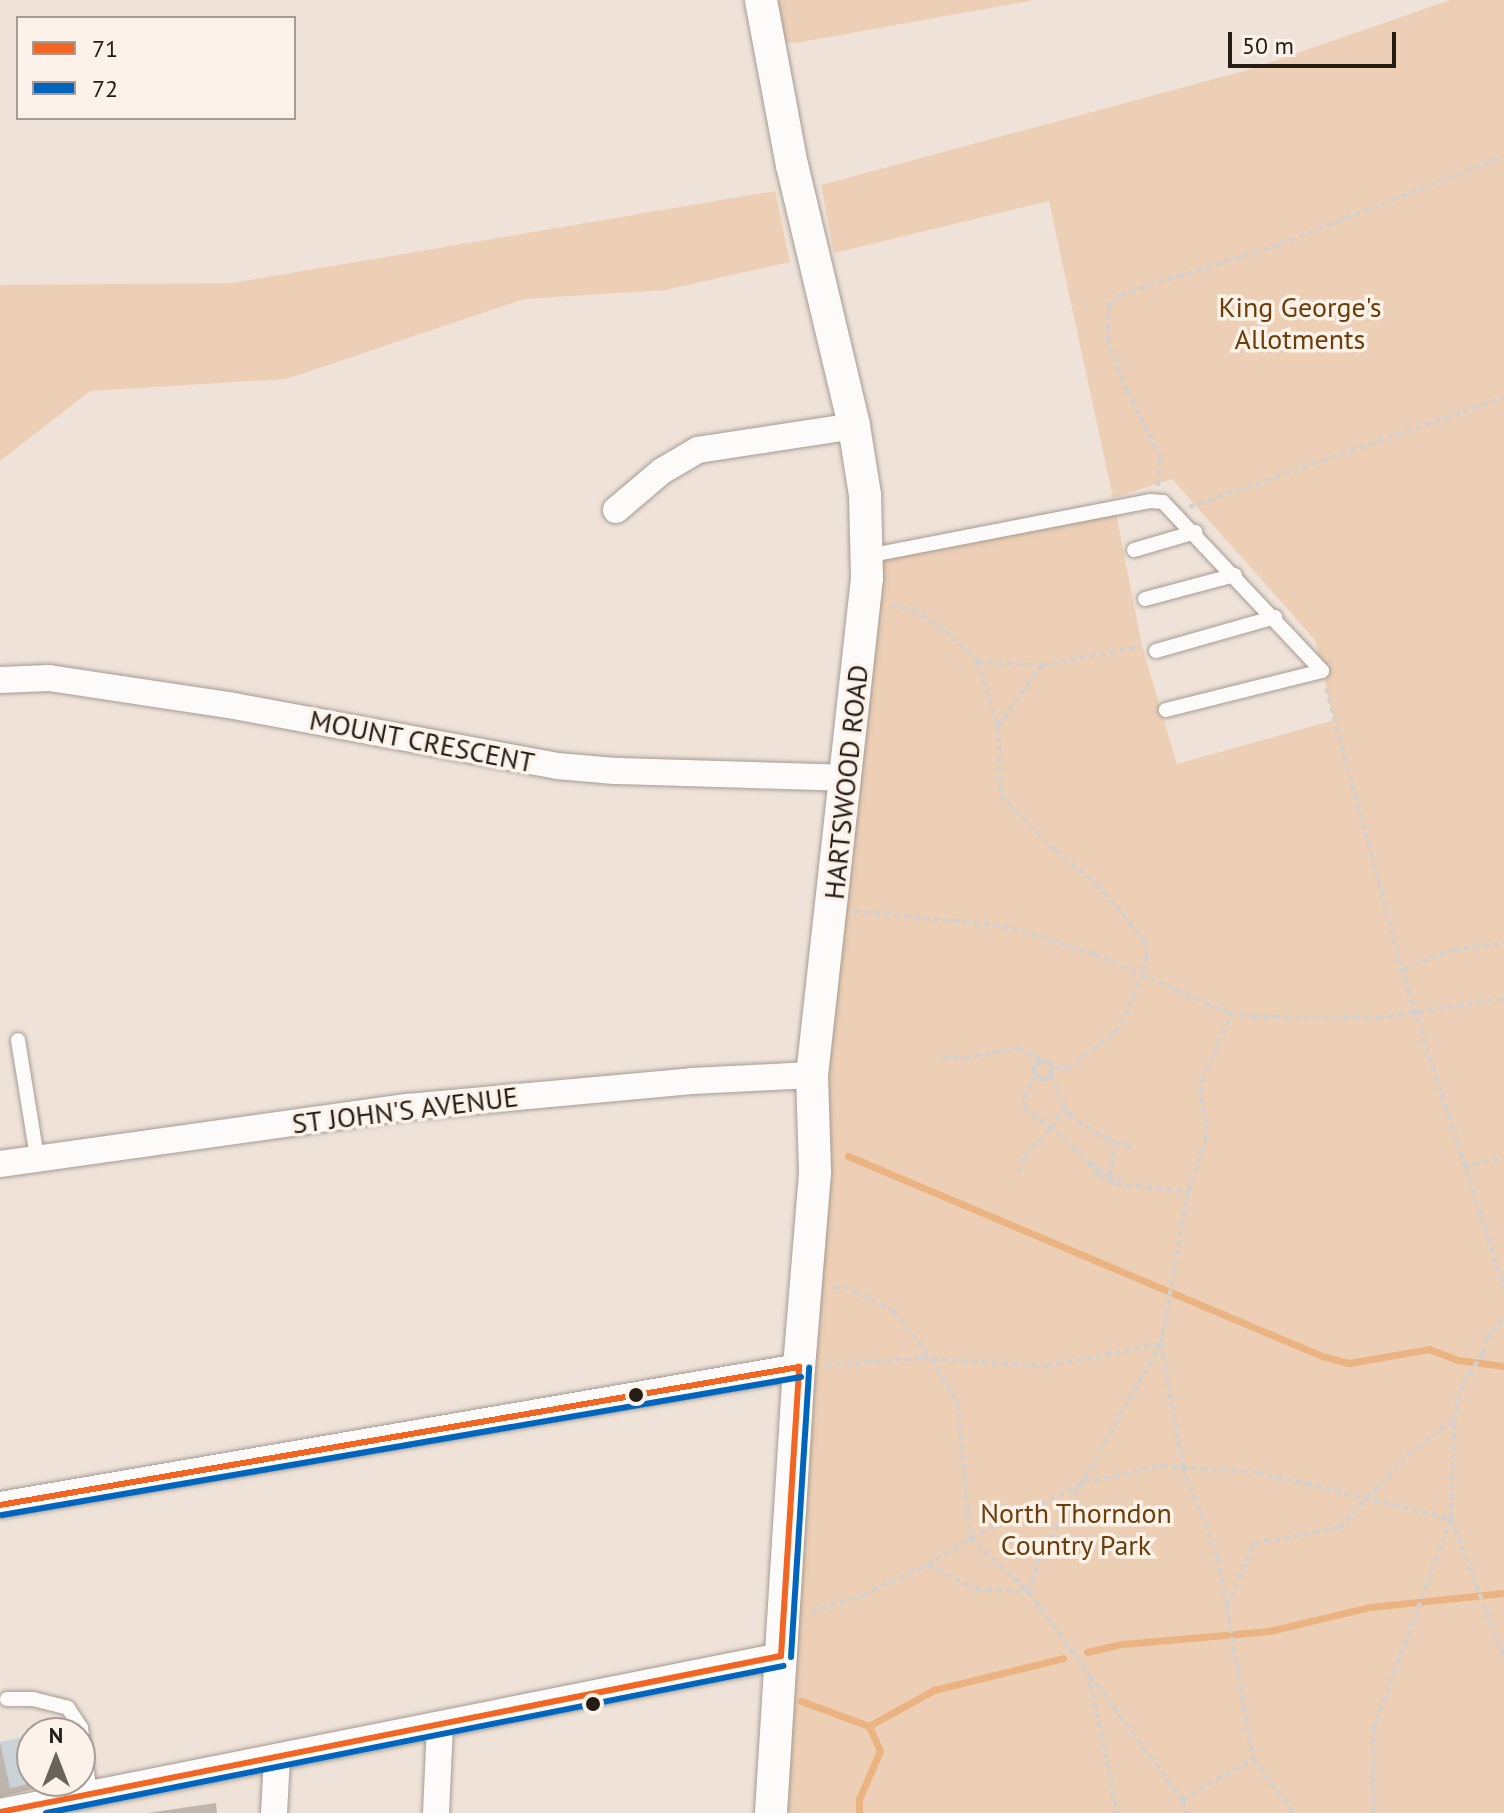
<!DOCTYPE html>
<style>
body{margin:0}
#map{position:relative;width:1504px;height:1813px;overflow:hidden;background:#efe3d9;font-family:"PT Sans",sans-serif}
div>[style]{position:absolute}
.green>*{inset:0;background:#edcfb5}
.shadow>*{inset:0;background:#0003}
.stream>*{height:7px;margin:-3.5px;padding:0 3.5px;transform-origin:3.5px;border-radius:3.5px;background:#eab381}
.building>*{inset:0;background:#c9d2d6}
.path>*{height:4px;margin-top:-2px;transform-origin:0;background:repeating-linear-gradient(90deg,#d4d0cd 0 6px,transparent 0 10px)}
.path>.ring{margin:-2px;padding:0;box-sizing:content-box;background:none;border:4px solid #d4d0cd;border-radius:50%}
.roads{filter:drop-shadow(0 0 2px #a59c94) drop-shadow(0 0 2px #a59c94)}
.service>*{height:14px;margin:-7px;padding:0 7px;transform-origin:7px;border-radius:7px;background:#fdfbf9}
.minor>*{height:26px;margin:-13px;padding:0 13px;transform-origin:13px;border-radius:13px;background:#fdfbf9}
.tertiary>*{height:32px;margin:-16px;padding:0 16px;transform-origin:16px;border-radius:16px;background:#fdfbf9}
.bus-1>*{height:6px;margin:-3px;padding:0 3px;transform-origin:3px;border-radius:3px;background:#f26522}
.bus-2>*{height:6px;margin:-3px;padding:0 3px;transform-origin:3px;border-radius:3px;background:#0065bd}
.dots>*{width:22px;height:22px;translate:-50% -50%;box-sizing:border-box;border:4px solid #fcf2ea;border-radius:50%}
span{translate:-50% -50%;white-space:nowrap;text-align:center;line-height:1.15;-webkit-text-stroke:7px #fcf2ea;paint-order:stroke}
.park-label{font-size:28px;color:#6d3e08}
.street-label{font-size:28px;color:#241c15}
.legend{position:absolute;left:16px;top:16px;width:280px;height:104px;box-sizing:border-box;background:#fcf2ea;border:2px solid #a69c95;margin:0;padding:10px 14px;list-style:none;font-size:24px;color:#241c15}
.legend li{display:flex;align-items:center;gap:16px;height:40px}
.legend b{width:40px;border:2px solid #a69c95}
.north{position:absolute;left:16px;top:1717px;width:80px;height:80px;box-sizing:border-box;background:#fcf2ea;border:2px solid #a69c95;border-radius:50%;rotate:0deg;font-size:22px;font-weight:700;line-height:32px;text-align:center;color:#241c15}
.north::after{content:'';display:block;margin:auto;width:28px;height:36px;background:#6b625a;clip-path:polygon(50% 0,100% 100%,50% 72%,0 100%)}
.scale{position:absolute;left:1228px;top:32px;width:168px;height:36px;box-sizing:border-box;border:4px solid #241c15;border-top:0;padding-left:10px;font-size:24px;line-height:28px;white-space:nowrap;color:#241c15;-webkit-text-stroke:6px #fcf2ea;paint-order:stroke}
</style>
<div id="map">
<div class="green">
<div style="clip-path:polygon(761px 0,1035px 0,796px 43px,767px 40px)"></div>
<div style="clip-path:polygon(1450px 0,1504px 0,1504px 1813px,765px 1813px,867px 556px,1115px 508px,1142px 646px,1177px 764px,1334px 720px,1315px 640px,1172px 479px,1113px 498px,1049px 201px,834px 253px,821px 185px,1251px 69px)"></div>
<div style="clip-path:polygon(775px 191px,790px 262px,665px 290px,524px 299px,286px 379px,90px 391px,0 461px,0 285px,232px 283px)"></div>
</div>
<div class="shadow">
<div style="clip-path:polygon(32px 1737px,32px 1781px,47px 1781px,41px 1787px,0 1797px,0 1744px)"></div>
<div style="clip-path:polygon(216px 1803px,217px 1813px,147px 1813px)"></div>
</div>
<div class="stream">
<div style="left:848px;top:1156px;width:514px;rotate:22.88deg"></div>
<div style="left:1322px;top:1356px;width:28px;rotate:15deg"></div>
<div style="left:1349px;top:1363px;width:81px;rotate:-9.9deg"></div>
<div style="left:1429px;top:1349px;width:31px;rotate:21deg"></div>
<div style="left:1458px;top:1360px;width:46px;rotate:7.4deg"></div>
<div style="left:1087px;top:1652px;width:37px;rotate:-13deg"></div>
<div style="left:1123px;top:1644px;width:147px;rotate:-5.1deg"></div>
<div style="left:1269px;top:1631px;width:104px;rotate:-13.4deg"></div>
<div style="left:1370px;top:1607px;width:135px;rotate:-6deg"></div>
<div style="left:801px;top:1701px;width:72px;rotate:20.2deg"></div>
<div style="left:869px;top:1726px;width:27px;rotate:66deg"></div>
<div style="left:880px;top:1751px;width:52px;rotate:113.6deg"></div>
<div style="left:859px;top:1799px;width:14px;rotate:90deg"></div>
<div style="left:869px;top:1726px;width:74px;rotate:-29deg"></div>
<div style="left:934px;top:1690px;width:133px;rotate:-13.9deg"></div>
</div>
<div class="building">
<div style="clip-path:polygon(32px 1735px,32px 1783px,10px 1788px,0 1742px)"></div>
</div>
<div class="path">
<div style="left:1158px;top:486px;width:28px;rotate:-84deg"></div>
<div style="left:1161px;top:458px;width:75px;rotate:-116.9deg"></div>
<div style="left:1127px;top:391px;width:54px;rotate:-110.4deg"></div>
<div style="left:1108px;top:340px;width:34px;rotate:-90deg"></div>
<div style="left:1108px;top:306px;width:16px;rotate:-43deg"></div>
<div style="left:1120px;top:295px;width:168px;rotate:-17.7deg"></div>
<div style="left:1280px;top:244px;width:241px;rotate:-21.4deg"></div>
<div style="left:1189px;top:507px;width:334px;rotate:-19.2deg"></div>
<div style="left:891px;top:605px;width:23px;rotate:13deg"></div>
<div style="left:913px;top:610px;width:38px;rotate:32deg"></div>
<div style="left:945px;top:630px;width:45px;rotate:44.1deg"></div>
<div style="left:977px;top:661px;width:68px;rotate:72.1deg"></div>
<div style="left:998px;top:726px;width:70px;rotate:87.5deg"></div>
<div style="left:1001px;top:796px;width:78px;rotate:45deg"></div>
<div style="left:1056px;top:851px;width:53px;rotate:38.8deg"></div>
<div style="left:1097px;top:884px;width:75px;rotate:49.9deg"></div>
<div style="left:1145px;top:941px;width:14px;rotate:82deg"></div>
<div style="left:1147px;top:955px;width:18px;rotate:103deg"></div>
<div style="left:1143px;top:973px;width:60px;rotate:112.7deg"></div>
<div style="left:1120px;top:1028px;width:63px;rotate:142deg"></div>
<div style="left:1070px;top:1067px;width:9px;rotate:167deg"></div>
<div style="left:1061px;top:1069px;width:15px;rotate:-152deg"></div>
<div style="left:977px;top:661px;width:64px;rotate:4.5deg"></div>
<div style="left:1041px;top:666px;width:102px;rotate:-11.3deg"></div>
<div style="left:1326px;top:688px;width:313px;rotate:74.8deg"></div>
<div style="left:1408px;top:990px;width:312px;rotate:72.1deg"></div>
<div style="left:998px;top:726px;width:74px;rotate:-54.4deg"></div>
<div style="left:854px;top:911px;width:150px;rotate:5.7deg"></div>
<div style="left:1003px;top:926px;width:95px;rotate:17.1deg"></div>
<div style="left:1094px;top:954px;width:147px;rotate:23.6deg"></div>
<div style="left:1229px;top:1013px;width:24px;rotate:9deg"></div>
<div style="left:1253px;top:1017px;width:125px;rotate:0.5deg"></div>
<div style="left:1378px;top:1018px;width:128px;rotate:-9deg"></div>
<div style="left:1403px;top:969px;width:53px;rotate:-20.8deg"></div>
<div style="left:1453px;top:950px;width:51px;rotate:-7.8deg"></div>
<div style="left:942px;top:1057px;width:22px;rotate:3deg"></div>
<div style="left:964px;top:1058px;width:55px;rotate:-10.5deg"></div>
<div style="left:1018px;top:1048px;width:30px;rotate:26deg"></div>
<div class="ring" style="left:1034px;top:1061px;width:14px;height:14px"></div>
<div style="left:1050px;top:1075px;width:44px;rotate:64.6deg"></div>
<div style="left:1069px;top:1115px;width:45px;rotate:32.3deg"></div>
<div style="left:1107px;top:1139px;width:27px;rotate:20deg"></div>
<div style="left:1036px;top:1076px;width:20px;rotate:123deg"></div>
<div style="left:1025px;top:1093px;width:14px;rotate:90deg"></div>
<div style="left:1025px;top:1107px;width:63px;rotate:39.2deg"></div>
<div style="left:1074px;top:1147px;width:38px;rotate:50deg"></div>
<div style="left:1098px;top:1176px;width:20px;rotate:24deg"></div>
<div style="left:1116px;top:1184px;width:72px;rotate:5.6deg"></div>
<div style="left:1188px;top:1191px;width:52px;rotate:-70.9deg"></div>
<div style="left:1205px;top:1142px;width:19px;rotate:-87deg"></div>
<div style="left:1206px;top:1123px;width:31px;rotate:-101deg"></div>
<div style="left:1200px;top:1093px;width:13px;rotate:-81deg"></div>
<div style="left:1202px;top:1080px;width:73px;rotate:-65.9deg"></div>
<div style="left:1089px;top:1162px;width:24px;rotate:35deg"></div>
<div style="left:1109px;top:1176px;width:13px;rotate:13deg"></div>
<div style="left:1464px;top:1167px;width:41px;rotate:-14deg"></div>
<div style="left:1018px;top:1173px;width:19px;rotate:-69deg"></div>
<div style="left:1025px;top:1155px;width:37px;rotate:-46deg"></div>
<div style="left:1051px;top:1128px;width:25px;rotate:-56deg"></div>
<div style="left:1109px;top:1176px;width:34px;rotate:-78deg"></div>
<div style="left:1188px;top:1191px;width:155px;rotate:100deg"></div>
<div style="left:1161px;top:1344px;width:125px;rotate:79.9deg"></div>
<div style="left:1183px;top:1467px;width:97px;rotate:69deg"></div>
<div style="left:1218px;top:1558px;width:204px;rotate:80.1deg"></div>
<div style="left:1253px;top:1759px;width:68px;rotate:52.8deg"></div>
<div style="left:833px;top:1287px;width:11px;rotate:-5deg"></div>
<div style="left:844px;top:1286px;width:55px;rotate:27deg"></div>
<div style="left:893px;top:1311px;width:62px;rotate:50.9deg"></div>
<div style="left:932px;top:1359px;width:52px;rotate:60deg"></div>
<div style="left:958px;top:1404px;width:135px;rotate:84.9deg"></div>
<div style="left:970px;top:1538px;width:80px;rotate:42.5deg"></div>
<div style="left:1029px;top:1592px;width:100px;rotate:53.9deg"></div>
<div style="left:1088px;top:1673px;width:143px;rotate:78.3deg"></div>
<div style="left:825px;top:1365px;width:97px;rotate:-4.1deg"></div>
<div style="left:922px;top:1358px;width:124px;rotate:3.7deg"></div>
<div style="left:1046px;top:1366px;width:117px;rotate:-10.8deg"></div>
<div style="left:928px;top:1565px;width:54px;rotate:26.6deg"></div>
<div style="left:976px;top:1589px;width:53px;rotate:3.2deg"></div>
<div style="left:1029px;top:1592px;width:38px;rotate:-73deg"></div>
<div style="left:1040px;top:1556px;width:242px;rotate:-60.3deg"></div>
<div style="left:1227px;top:1607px;width:69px;rotate:-67.1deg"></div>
<div style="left:1254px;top:1543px;width:86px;rotate:-10deg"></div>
<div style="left:1339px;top:1528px;width:102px;rotate:-46.6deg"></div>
<div style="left:1409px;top:1454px;width:56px;rotate:-37.1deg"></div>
<div style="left:811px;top:1612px;width:55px;rotate:-18.1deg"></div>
<div style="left:863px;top:1595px;width:72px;rotate:-24.8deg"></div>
<div style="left:928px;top:1565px;width:50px;rotate:-32.7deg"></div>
<div style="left:970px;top:1538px;width:48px;rotate:-23.4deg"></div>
<div style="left:1014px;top:1519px;width:79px;rotate:-27.9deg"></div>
<div style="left:1084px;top:1482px;width:79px;rotate:-11.7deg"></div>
<div style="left:1161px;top:1466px;width:96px;rotate:3.6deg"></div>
<div style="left:1257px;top:1472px;width:200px;rotate:13.6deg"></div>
<div style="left:1451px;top:1519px;width:148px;rotate:69deg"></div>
<div style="left:1090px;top:1675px;width:155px;rotate:53.6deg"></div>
<div style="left:1182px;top:1800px;width:14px;rotate:73deg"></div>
<div style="left:1182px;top:1800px;width:82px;rotate:-30deg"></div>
<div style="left:1373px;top:1813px;width:83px;rotate:-90deg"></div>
<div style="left:1373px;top:1730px;width:225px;rotate:-69.7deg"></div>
<div style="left:1451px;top:1519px;width:99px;rotate:-88.3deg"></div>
<div style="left:1454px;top:1420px;width:38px;rotate:-76deg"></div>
<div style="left:1463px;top:1383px;width:36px;rotate:-56deg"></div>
<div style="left:1483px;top:1353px;width:13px;rotate:-77deg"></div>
<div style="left:1486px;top:1340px;width:28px;rotate:-51deg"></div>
</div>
<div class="roads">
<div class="service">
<div style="left:1134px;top:550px;width:64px;rotate:-16.4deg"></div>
<div style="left:867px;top:556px;width:288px;rotate:-11deg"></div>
<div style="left:1150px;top:501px;width:13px;rotate:4deg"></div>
<div style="left:1163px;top:502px;width:232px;rotate:46.7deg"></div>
<div style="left:1322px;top:671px;width:161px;rotate:166deg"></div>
<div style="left:1145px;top:599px;width:93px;rotate:-14.9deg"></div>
<div style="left:1156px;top:651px;width:124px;rotate:-15.9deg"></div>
<div style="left:18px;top:1040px;width:119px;rotate:80.8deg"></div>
<div style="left:7px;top:1699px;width:26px"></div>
<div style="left:33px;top:1699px;width:36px;rotate:14deg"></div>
<div style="left:68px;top:1708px;width:24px;rotate:57deg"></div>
<div style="left:81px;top:1728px;width:68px;rotate:82.3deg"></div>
</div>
<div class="minor">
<div style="left:616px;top:510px;width:60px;rotate:-40.3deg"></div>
<div style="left:662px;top:471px;width:42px;rotate:-30.3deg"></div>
<div style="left:698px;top:450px;width:158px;rotate:-8.7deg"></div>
<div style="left:0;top:680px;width:49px;rotate:-2.3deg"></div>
<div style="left:49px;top:678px;width:187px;rotate:8.6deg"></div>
<div style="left:234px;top:706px;width:329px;rotate:10.5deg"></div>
<div style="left:557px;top:766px;width:58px;rotate:4.9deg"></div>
<div style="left:615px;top:771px;width:232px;rotate:1.7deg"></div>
<div style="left:0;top:1164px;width:412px;rotate:-8deg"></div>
<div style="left:408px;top:1107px;width:285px;rotate:-5.2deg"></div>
<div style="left:692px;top:1081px;width:120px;rotate:-2.9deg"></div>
<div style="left:0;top:1505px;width:811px;rotate:-9.8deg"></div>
<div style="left:0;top:1812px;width:796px;rotate:-11.3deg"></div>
<div style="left:274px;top:1813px;width:56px;rotate:-86.9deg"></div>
<div style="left:436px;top:1813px;width:87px;rotate:-87.4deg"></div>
</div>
<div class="tertiary">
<div style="left:761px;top:0;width:168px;rotate:79.4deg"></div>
<div style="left:792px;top:165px;width:268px;rotate:76.6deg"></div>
<div style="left:854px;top:426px;width:70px;rotate:80.9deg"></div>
<div style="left:865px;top:495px;width:83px;rotate:88.6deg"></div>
<div style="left:867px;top:578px;width:500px;rotate:96.31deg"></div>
<div style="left:812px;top:1075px;width:98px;rotate:88.2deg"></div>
<div style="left:815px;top:1173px;width:195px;rotate:94.7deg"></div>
<div style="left:799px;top:1367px;width:447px;rotate:93.6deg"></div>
</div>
</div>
<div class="bus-1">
<div style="left:0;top:1505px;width:811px;rotate:-9.8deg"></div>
<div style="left:781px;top:1656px;width:290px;rotate:-86.4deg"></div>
<div style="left:0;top:1812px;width:796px;rotate:-11.3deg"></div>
</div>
<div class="bus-2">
<div style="left:2px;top:1515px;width:811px;rotate:-9.8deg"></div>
<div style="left:791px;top:1657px;width:290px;rotate:-86.4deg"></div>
<div style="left:46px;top:1813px;width:752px;rotate:-11.28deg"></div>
</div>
<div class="dots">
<div style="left:636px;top:1395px;background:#241c15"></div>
<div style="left:593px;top:1704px;background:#241c15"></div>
</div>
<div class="park-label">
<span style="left:1300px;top:323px">King George's<br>Allotments</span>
<span style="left:1076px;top:1529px">North Thorndon<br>Country Park</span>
</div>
<div class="street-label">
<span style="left:422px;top:741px;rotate:11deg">MOUNT CRESCENT</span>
<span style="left:846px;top:782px;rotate:-84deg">HARTSWOOD ROAD</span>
<span style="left:405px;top:1110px;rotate:-7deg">ST JOHN'S AVENUE</span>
</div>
<ul class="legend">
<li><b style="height:10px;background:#f26522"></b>71</li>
<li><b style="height:10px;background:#0065bd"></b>72</li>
</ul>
<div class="north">N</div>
<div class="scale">50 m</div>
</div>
